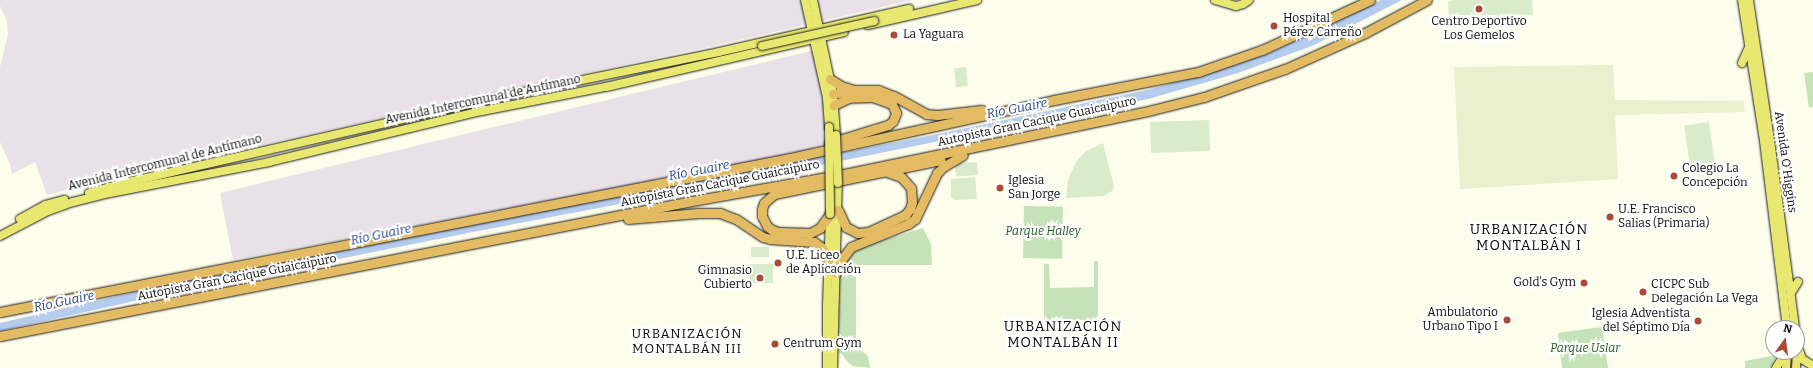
<!DOCTYPE html>
<meta charset="utf-8">
<style>
body{margin:0}
#map{position:relative;width:1813px;height:368px;overflow:hidden;background:#fcfdeb;font-family:Bitter,serif}
div>[style]{position:absolute}
.industrial>*{inset:0;background:#e9e0e8}
.farmland>*{inset:0;background:#eaefce}
.green>*{inset:0;background:#c5e2b9;transform-origin:0 0}
.pitch>*{inset:0;background:#d8ebca;transform-origin:0 0}
.water>*{inset:0;background:#b5ccee}
.roads{filter:drop-shadow(0 0 1px #1c1c1c) drop-shadow(0 0 1px #1c1c1c)}
.major>*{height:8px;margin:-4px;padding:0 4px;transform-origin:4px;border-radius:4px;background:#e8e76f}
.highway>*{height:9px;margin:-4.5px;padding:0 4.5px;transform-origin:4.5px;border-radius:4.5px;background:#e3bb62}
.bridges{filter:drop-shadow(0 0 1px #1c1c1c) drop-shadow(0 0 1px #1c1c1c)}
.major-bridge>*{height:8px;margin:-4px;padding:0 4px;transform-origin:4px;border-radius:4px;background:#e8e76f}
.dots>*{width:11px;height:11px;translate:-50% -50%;box-sizing:border-box;border:2px solid #fff;border-radius:50%}
span{translate:-50% -50%;white-space:nowrap;text-align:center;line-height:1.15;-webkit-text-stroke:4px #fff;paint-order:stroke}
.poi-label{font-size:12px;color:#0b0b0b}
.left{translate:0 -50%;text-align:left}
.right{translate:-100% -50%;text-align:right}
.street-label{font-size:12px;color:#0b0b0b}
.park-label{font-size:12px;color:#235a25;font-style:italic}
.water-label{font-size:13px;color:#24468d;font-style:italic}
.neighbourhood-label{font-size:13px;color:#0b0b0b;letter-spacing:1px}
.quarter-label{font-size:14px;color:#0b0b0b;letter-spacing:1px}
.north{position:absolute;left:1765px;top:320px;width:40px;height:40px;box-sizing:border-box;background:#fff;border:1px solid #9d9d9d;border-radius:50%;rotate:14deg;font-size:11px;font-weight:700;line-height:16px;text-align:center;color:#0b0b0b}
.north::after{content:'';display:block;margin:auto;width:14px;height:18px;background:#aa4a34;clip-path:polygon(50% 0,100% 100%,50% 72%,0 100%)}
</style>
<div id="map">
<div class="industrial">
<div style="clip-path:polygon(0 0,912px 0,713px 46px,585px 73px,108px 179px,47px 195px,35px 162px,12px 174px,10px 164px,0 142px,0 67px,8px 34px,7px 21px,0 6px)"></div>
<div style="clip-path:polygon(815px 50px,826px 93px,830px 140px,823px 145px,790px 156px,233px 260px,220px 193px)"></div>
</div>
<div class="farmland">
<div style="clip-path:polygon(1613px 65px,1615px 100px,1744px 101px,1745px 112px,1615px 115px,1618px 179px,1460px 189px,1454px 67px)"></div>
</div>
<div class="green">
<div style="clip-path:polygon(1813px 72px,1813px 107px,1809px 108px,1804px 73px)"></div>
<div style="left:1024px;top:206px;width:39px;height:52px;rotate:1deg"></div>
<div style="clip-path:polygon(923px 228px,931px 244px,932px 265px,856px 265px,856px 345px,868px 356px,870px 368px,852px 366px,845px 359px,842px 354px,836px 351px,836px 273px,853px 252px,863px 246px)"></div>
<div style="clip-path:polygon(1094px 261px,1098px 261px,1098px 320px,1044px 320px,1044px 264px,1049px 264px,1050px 288px,1094px 287px)"></div>
<div style="clip-path:polygon(1602px 327px,1608px 368px,1562px 368px,1558px 333px)"></div>
<div style="clip-path:polygon(1777px 355px,1770px 368px,1745px 368px,1745px 361px)"></div>
</div>
<div class="pitch">
<div style="clip-path:polygon(1453px 0,1532px 0,1533px 15px,1449px 15px,1448px 2px)"></div>
<div style="left:966px;top:67px;width:19px;height:12px;rotate:84deg"></div>
<div style="left:1209px;top:120px;width:31px;height:59px;rotate:88deg"></div>
<div style="left:1709px;top:122px;width:41px;height:25px;rotate:82deg"></div>
<div style="clip-path:polygon(1103px 143px,1114px 186px,1112px 191px,1104px 196px,1066px 198px,1068px 180px,1076px 162px,1085px 152px)"></div>
<div style="left:977px;top:162px;width:13px;height:22px;rotate:86deg"></div>
<div style="clip-path:polygon(975px 177px,977px 199px,954px 200px,951px 197px,951px 179px)"></div>
<div style="left:769px;top:247px;width:10px;height:18px;rotate:90deg"></div>
<div style="left:748px;top:264px;width:25px;height:19px"></div>
</div>
<div class="water">
<div style="clip-path:polygon(1381px 0,1402px 0,1312px 46px,1238px 73px,1148px 99px,766px 176px,478px 231px,170px 293px,0 331px,0 323px,165px 285px,301px 257px,933px 135px,1147px 90px,1206px 74px,1270px 53px)"></div>
</div>
<div class="roads">
<div class="major">
<div style="left:805px;top:0;width:100px;rotate:77.3deg"></div>
<div style="left:827px;top:98px;width:29px;rotate:86deg"></div>
<div style="left:813px;top:0;width:96px;rotate:78deg"></div>
<div style="left:833px;top:94px;width:41px;rotate:85.8deg"></div>
<div style="left:1215px;top:0;width:22px;rotate:16deg"></div>
<div style="left:1236px;top:6px;width:7px;rotate:-16deg"></div>
<div style="left:1243px;top:4px;width:7px;rotate:-34deg"></div>
<div style="left:1742px;top:0;width:143px;rotate:81.1deg"></div>
<div style="left:1764px;top:141px;width:188px;rotate:83deg"></div>
<div style="left:1749px;top:0;width:142px;rotate:81.5deg"></div>
<div style="left:1770px;top:140px;width:190px;rotate:82.4deg"></div>
<div style="left:868px;top:25px;width:112px;rotate:-12.9deg"></div>
<div style="left:1742px;top:63px;width:17px;rotate:-66deg"></div>
<div style="left:89px;top:193px;width:36px;rotate:-16deg"></div>
<div style="left:124px;top:183px;width:389px;rotate:-12.9deg"></div>
<div style="left:503px;top:96px;width:220px;rotate:-11.5deg"></div>
<div style="left:719px;top:52px;width:195px;rotate:-12.8deg"></div>
<div style="left:20px;top:219px;width:29px;rotate:-29deg"></div>
<div style="left:45px;top:205px;width:20px;rotate:-15deg"></div>
<div style="left:0;top:236px;width:54px;rotate:-27.5deg"></div>
<div style="left:48px;top:211px;width:27px;rotate:-20deg"></div>
<div style="left:73px;top:202px;width:38px;rotate:-14deg"></div>
<div style="left:110px;top:193px;width:162px;rotate:-11deg"></div>
<div style="left:269px;top:162px;width:219px;rotate:-13.5deg"></div>
<div style="left:482px;top:111px;width:126px;rotate:-11deg"></div>
<div style="left:606px;top:87px;width:244px;rotate:-13deg"></div>
<div style="left:1791px;top:293px;width:13px;rotate:-58deg"></div>
<div style="left:1797px;top:345px;width:15px;rotate:70deg"></div>
<div style="left:1802px;top:359px;width:13px;rotate:32deg"></div>
<div style="left:827px;top:368px;width:63px;rotate:-90deg"></div>
<div style="left:827px;top:305px;width:91px;rotate:-88.1deg"></div>
<div style="left:833px;top:368px;width:185px;rotate:-88.5deg"></div>
<div style="left:1776px;top:368px;width:19px;rotate:-58deg"></div>
<div style="left:1786px;top:368px;width:16px;rotate:-86deg"></div>
<div style="left:1796px;top:368px;width:16px;rotate:-86deg"></div>
</div>
<div class="highway">
<div style="left:830px;top:79px;width:13px;rotate:32deg"></div>
<div style="left:841px;top:86px;width:10px;rotate:17deg"></div>
<div style="left:833px;top:94px;width:20px;rotate:-11deg"></div>
<div style="left:853px;top:90px;width:25px"></div>
<div style="left:878px;top:90px;width:17px;rotate:21deg"></div>
<div style="left:894px;top:96px;width:37px;rotate:29deg"></div>
<div style="left:926px;top:114px;width:11px;rotate:5deg"></div>
<div style="left:937px;top:115px;width:45px;rotate:-6.3deg"></div>
<div style="left:829px;top:143px;width:62px;rotate:-17deg"></div>
<div style="left:888px;top:125px;width:6px;rotate:-39deg"></div>
<div style="left:893px;top:121px;width:9px;rotate:-69deg"></div>
<div style="left:896px;top:113px;width:10px;rotate:-114deg"></div>
<div style="left:892px;top:104px;width:20px;rotate:-160deg"></div>
<div style="left:873px;top:97px;width:24px;rotate:178deg"></div>
<div style="left:849px;top:98px;width:17px;rotate:155deg"></div>
<div style="left:838px;top:210px;width:19px;rotate:65deg"></div>
<div style="left:846px;top:227px;width:13px;rotate:27deg"></div>
<div style="left:858px;top:233px;width:10px;rotate:-6deg"></div>
<div style="left:868px;top:232px;width:41px;rotate:-24.7deg"></div>
<div style="left:905px;top:215px;width:8px;rotate:-50deg"></div>
<div style="left:910px;top:209px;width:7px;rotate:-74deg"></div>
<div style="left:912px;top:202px;width:14px;rotate:-94deg"></div>
<div style="left:911px;top:188px;width:15px;rotate:-132deg"></div>
<div style="left:901px;top:177px;width:15px;rotate:-160deg"></div>
<div style="left:830px;top:214px;width:17px;rotate:126deg"></div>
<div style="left:820px;top:228px;width:11px;rotate:153deg"></div>
<div style="left:810px;top:233px;width:31px;rotate:-178deg"></div>
<div style="left:779px;top:232px;width:7px;rotate:-164deg"></div>
<div style="left:772px;top:230px;width:6px;rotate:-141deg"></div>
<div style="left:767px;top:226px;width:11px;rotate:-117deg"></div>
<div style="left:762px;top:216px;width:7px;rotate:-90deg"></div>
<div style="left:762px;top:209px;width:6px;rotate:-72deg"></div>
<div style="left:764px;top:203px;width:13px;rotate:-42deg"></div>
<div style="left:774px;top:194px;width:170px;rotate:-11.5deg"></div>
<div style="left:628px;top:219px;width:71px;rotate:-4.8deg"></div>
<div style="left:699px;top:213px;width:21px"></div>
<div style="left:720px;top:213px;width:17px;rotate:21deg"></div>
<div style="left:736px;top:219px;width:32px;rotate:34deg"></div>
<div style="left:763px;top:237px;width:7px;rotate:16deg"></div>
<div style="left:770px;top:239px;width:44px;rotate:3.9deg"></div>
<div style="left:814px;top:242px;width:9px;rotate:36deg"></div>
<div style="left:821px;top:247px;width:15px;rotate:53deg"></div>
<div style="left:836px;top:273px;width:15px;rotate:-67deg"></div>
<div style="left:842px;top:259px;width:15px;rotate:-53deg"></div>
<div style="left:851px;top:247px;width:61px;rotate:-22deg"></div>
<div style="left:908px;top:224px;width:9px;rotate:-36deg"></div>
<div style="left:915px;top:219px;width:51px;rotate:-64.4deg"></div>
<div style="left:937px;top:173px;width:8px;rotate:-45deg"></div>
<div style="left:943px;top:167px;width:23px;rotate:-31deg"></div>
<div style="left:0;top:312px;width:805px;rotate:-11.03deg"></div>
<div style="left:790px;top:158px;width:270px;rotate:-12.4deg"></div>
<div style="left:1054px;top:100px;width:147px;rotate:-11deg"></div>
<div style="left:1198px;top:72px;width:68px;rotate:-19deg"></div>
<div style="left:1262px;top:50px;width:119px;rotate:-24.8deg"></div>
<div style="left:0;top:336px;width:705px;rotate:-11.04deg"></div>
<div style="left:692px;top:201px;width:154px;rotate:-10.1deg"></div>
<div style="left:844px;top:174px;width:315px;rotate:-11.7deg"></div>
<div style="left:1152px;top:110px;width:54px;rotate:-14deg"></div>
<div style="left:1204px;top:97px;width:86px;rotate:-19.1deg"></div>
<div style="left:1285px;top:69px;width:88px;rotate:-24.2deg"></div>
<div style="left:1365px;top:33px;width:70px;rotate:-28deg"></div>
</div>
</div>
<div class="bridges">
<div class="major-bridge">
<div style="left:762px;top:46px;width:115px;rotate:-12.6deg"></div>
<div style="left:829px;top:127px;width:87px;rotate:89.3deg"></div>
<div style="left:836px;top:135px;width:48px;rotate:87.6deg"></div>
</div>
</div>
<div class="dots">
<div style="left:1479px;top:9px;background:#aa4a34"></div>
<div style="left:1274px;top:26px;background:#aa4a34"></div>
<div style="left:894px;top:35px;background:#aa4a34"></div>
<div style="left:1674px;top:176px;background:#aa4a34"></div>
<div style="left:1000px;top:188px;background:#aa4a34"></div>
<div style="left:1610px;top:217px;background:#aa4a34"></div>
<div style="left:778px;top:263px;background:#aa4a34"></div>
<div style="left:760px;top:278px;background:#aa4a34"></div>
<div style="left:1584px;top:283px;background:#aa4a34"></div>
<div style="left:1643px;top:292px;background:#aa4a34"></div>
<div style="left:1507px;top:320px;background:#aa4a34"></div>
<div style="left:1698px;top:321px;background:#aa4a34"></div>
<div style="left:775px;top:344px;background:#aa4a34"></div>
</div>
<div class="poi-label">
<span class="left" style="left:1283px;top:26px">Hospital<br>Pérez Carreño</span>
<span style="left:1479px;top:29px">Centro Deportivo<br>Los Gemelos</span>
<span class="left" style="left:903px;top:35px">La Yaguara</span>
<span class="left" style="left:1682px;top:176px">Colegio La<br>Concepción</span>
<span class="left" style="left:1008px;top:188px">Iglesia<br>San Jorge</span>
<span class="left" style="left:1618px;top:217px">U.E. Francisco<br>Salias (Primaria)</span>
<span class="left" style="left:786px;top:263px">U.E. Liceo<br>de Aplicación</span>
<span class="right" style="left:752px;top:278px">Gimnasio<br>Cubierto</span>
<span class="right" style="left:1576px;top:283px">Gold's Gym</span>
<span class="left" style="left:1651px;top:292px">CICPC Sub<br>Delegación La Vega</span>
<span class="right" style="left:1498px;top:320px">Ambulatorio<br>Urbano Tipo I</span>
<span class="right" style="left:1690px;top:321px">Iglesia Adventista<br>del Séptimo Día</span>
<span class="left" style="left:783px;top:344px">Centrum Gym</span>
</div>
<div class="street-label">
<span style="left:483px;top:100px;rotate:-12deg">Avenida Intercomunal de Antímano</span>
<span style="left:1037px;top:122px;rotate:-12deg">Autopista Gran Cacique Guaicaipuro</span>
<span style="left:1785px;top:162px;rotate:82deg">Avenida O'Higgins</span>
<span style="left:165px;top:163px;rotate:-14deg">Avenida Intercomunal de Antímano</span>
<span style="left:720px;top:184px;rotate:-11deg">Autopista Gran Cacique Guaicaipuro</span>
<span style="left:237px;top:278px;rotate:-11deg">Autopista Gran Cacique Guaicaipuro</span>
</div>
<div class="park-label">
<span style="left:1043px;top:232px">Parque Halley</span>
<span style="left:1585px;top:349px">Parque Uslar</span>
</div>
<div class="water-label">
<span style="left:1017px;top:109px;rotate:-11deg">Río Guaire</span>
<span style="left:699px;top:171px;rotate:-11deg">Río Guaire</span>
<span style="left:381px;top:235px;rotate:-12deg">Río Guaire</span>
<span style="left:64px;top:302px;rotate:-12deg">Río Guaire</span>
</div>
<div class="neighbourhood-label">
<span style="left:687px;top:342px">URBANIZACIÓN<br>MONTALBÁN III</span>
</div>
<div class="quarter-label">
<span style="left:1529px;top:238px">URBANIZACIÓN<br>MONTALBÁN I</span>
<span style="left:1063px;top:335px">URBANIZACIÓN<br>MONTALBÁN II</span>
</div>
<div class="north">N</div>
</div>
